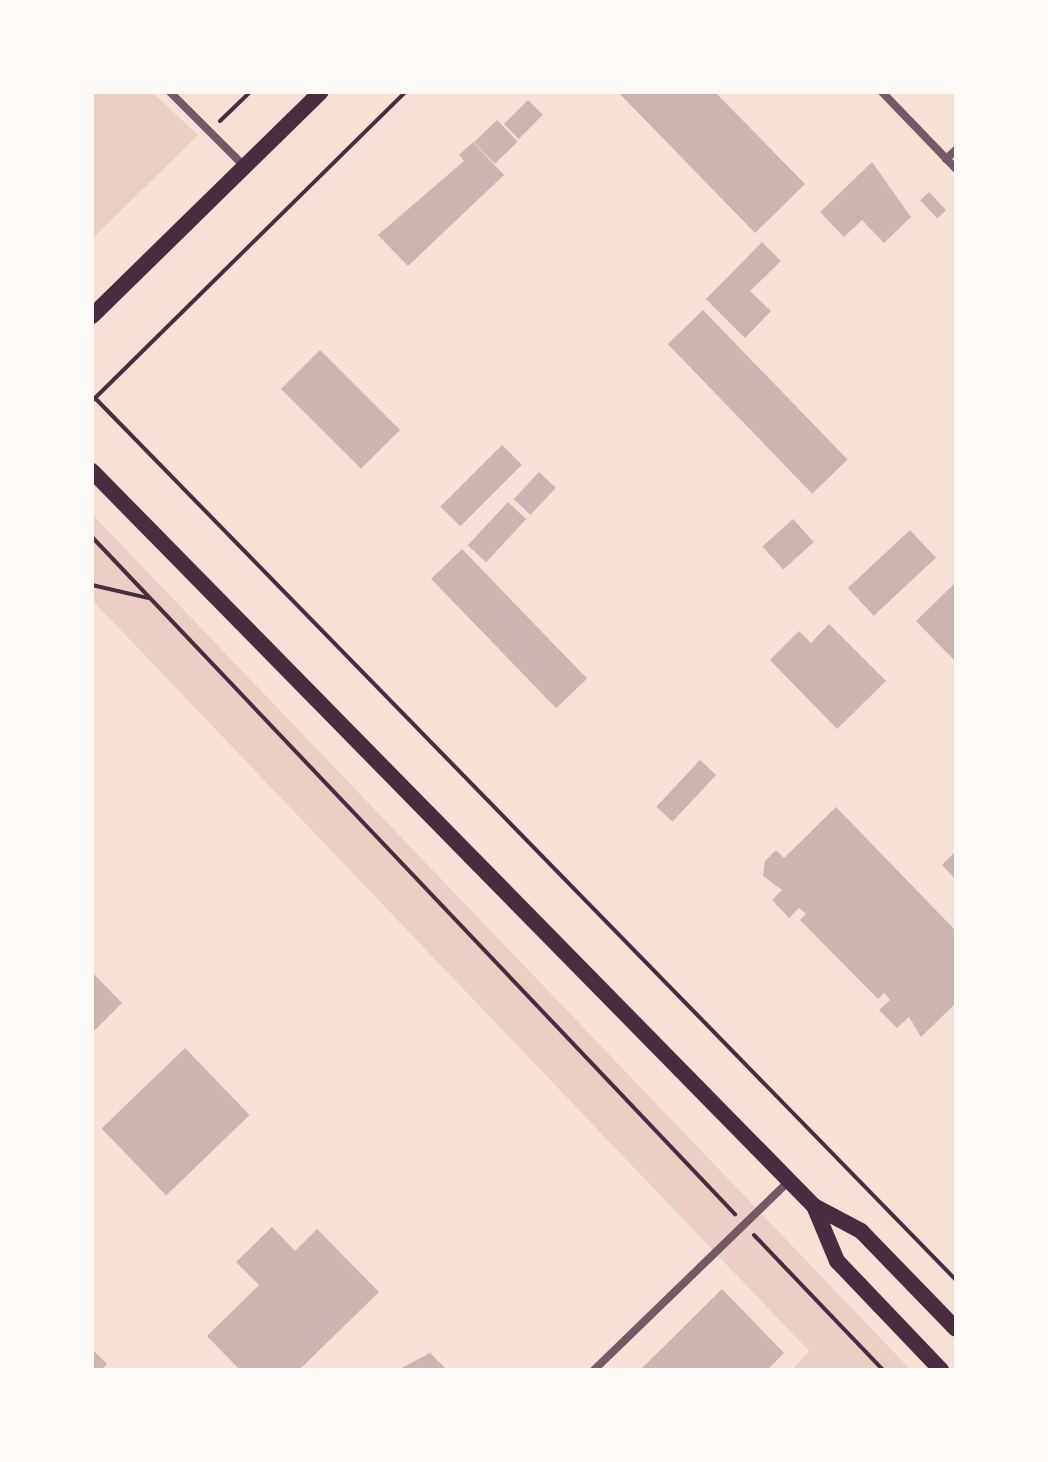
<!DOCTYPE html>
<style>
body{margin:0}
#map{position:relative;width:1048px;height:1462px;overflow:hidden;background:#f7e1d7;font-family:"IBM Plex Serif",serif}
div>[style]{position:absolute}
.green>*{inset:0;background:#ebcfc5}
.building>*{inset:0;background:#ccb4b1;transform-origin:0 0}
.path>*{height:4px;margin:-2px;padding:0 2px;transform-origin:2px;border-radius:2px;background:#4a2c40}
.minor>*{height:8px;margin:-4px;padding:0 4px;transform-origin:4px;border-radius:4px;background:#755966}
.secondary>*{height:16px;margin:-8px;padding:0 8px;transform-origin:8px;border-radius:8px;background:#4a2c40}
span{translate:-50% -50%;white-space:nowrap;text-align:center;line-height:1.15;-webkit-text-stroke:8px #fffaf5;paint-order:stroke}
.frame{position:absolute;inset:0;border:94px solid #fffaf5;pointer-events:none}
</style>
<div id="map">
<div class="green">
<div style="clip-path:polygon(92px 92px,152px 92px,198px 135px,92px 239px)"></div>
<div style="clip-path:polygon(92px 514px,911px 1370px,792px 1370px,809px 1351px,92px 600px)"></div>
</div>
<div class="building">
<div style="clip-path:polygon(618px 92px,715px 92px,805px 184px,755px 233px)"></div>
<div style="left:528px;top:100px;width:21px;height:34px;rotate:45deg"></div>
<div style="left:497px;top:120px;width:30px;height:32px;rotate:46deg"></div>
<div style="clip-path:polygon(473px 142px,504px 175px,408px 266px,378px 235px,464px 161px,459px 155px)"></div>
<div style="clip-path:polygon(872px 162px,911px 217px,884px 243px,862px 220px,844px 237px,820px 212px)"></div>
<div style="left:929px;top:192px;width:25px;height:12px;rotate:47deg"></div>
<div style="clip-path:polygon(762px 242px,781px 261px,750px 291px,771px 311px,745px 338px,706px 299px)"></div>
<div style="left:703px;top:310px;width:208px;height:49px;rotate:46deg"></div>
<div style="left:320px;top:350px;width:113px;height:55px;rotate:45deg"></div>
<div style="left:502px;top:445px;width:28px;height:87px;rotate:45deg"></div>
<div style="left:539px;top:472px;width:23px;height:37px;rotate:43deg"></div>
<div style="left:508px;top:502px;width:25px;height:59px;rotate:43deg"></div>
<div style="left:793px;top:519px;width:31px;height:41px;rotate:48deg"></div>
<div style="left:910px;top:530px;width:38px;height:85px;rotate:47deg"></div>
<div style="left:462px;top:549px;width:180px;height:43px;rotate:46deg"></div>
<div style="clip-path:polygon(956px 582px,956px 662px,916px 621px)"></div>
<div style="clip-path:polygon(829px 624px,886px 681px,837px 729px,770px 660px,799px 631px,811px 643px)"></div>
<div style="left:700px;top:760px;width:22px;height:64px;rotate:43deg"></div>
<div style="clip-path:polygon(836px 807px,956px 931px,956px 1003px,921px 1037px,909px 1017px,897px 1028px,879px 1010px,890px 1000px,884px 993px,878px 999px,800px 920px,806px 914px,799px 908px,789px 918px,772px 900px,782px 890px,763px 876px,765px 861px,776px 850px,784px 858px)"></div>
<div style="clip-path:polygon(956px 851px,956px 880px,942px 865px)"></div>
<div style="clip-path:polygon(92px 972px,122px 1003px,92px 1033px)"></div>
<div style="left:185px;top:1048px;width:93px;height:116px;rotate:46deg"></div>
<div style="clip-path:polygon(272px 1227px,295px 1251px,317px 1229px,379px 1292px,299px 1370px,240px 1370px,207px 1336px,259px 1285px,236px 1262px)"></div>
<div style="clip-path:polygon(722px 1289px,784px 1353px,767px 1370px,640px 1370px)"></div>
<div style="clip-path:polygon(92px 1349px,107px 1364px,102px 1370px,92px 1370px)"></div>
<div style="clip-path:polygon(430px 1353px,447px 1370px,398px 1370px)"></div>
</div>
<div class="path">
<div style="left:220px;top:121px;width:42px;rotate:-44deg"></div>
<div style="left:95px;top:398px;width:1233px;rotate:45.69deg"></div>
<div style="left:92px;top:401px;width:440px;rotate:-44.6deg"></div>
<div style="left:92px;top:537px;width:934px;rotate:46.48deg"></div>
<div style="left:92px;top:585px;width:57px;rotate:13.1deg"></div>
<div style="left:754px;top:1235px;width:187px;rotate:46.3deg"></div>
</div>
<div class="minor">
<div style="left:170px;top:92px;width:106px;rotate:45deg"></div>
<div style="left:882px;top:92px;width:107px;rotate:46.1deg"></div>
<div style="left:946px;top:159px;width:13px;rotate:-42deg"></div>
<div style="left:594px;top:1370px;width:272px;rotate:-44.1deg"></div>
</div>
<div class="secondary">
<div style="left:92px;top:316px;width:320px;rotate:-44.4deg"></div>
<div style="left:92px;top:471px;width:1030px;rotate:45.51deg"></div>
<div style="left:814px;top:1206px;width:53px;rotate:28deg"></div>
<div style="left:861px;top:1231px;width:136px;rotate:45.9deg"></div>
<div style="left:814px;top:1206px;width:60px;rotate:67.3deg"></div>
<div style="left:837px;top:1261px;width:151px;rotate:46.3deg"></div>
</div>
<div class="frame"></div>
</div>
